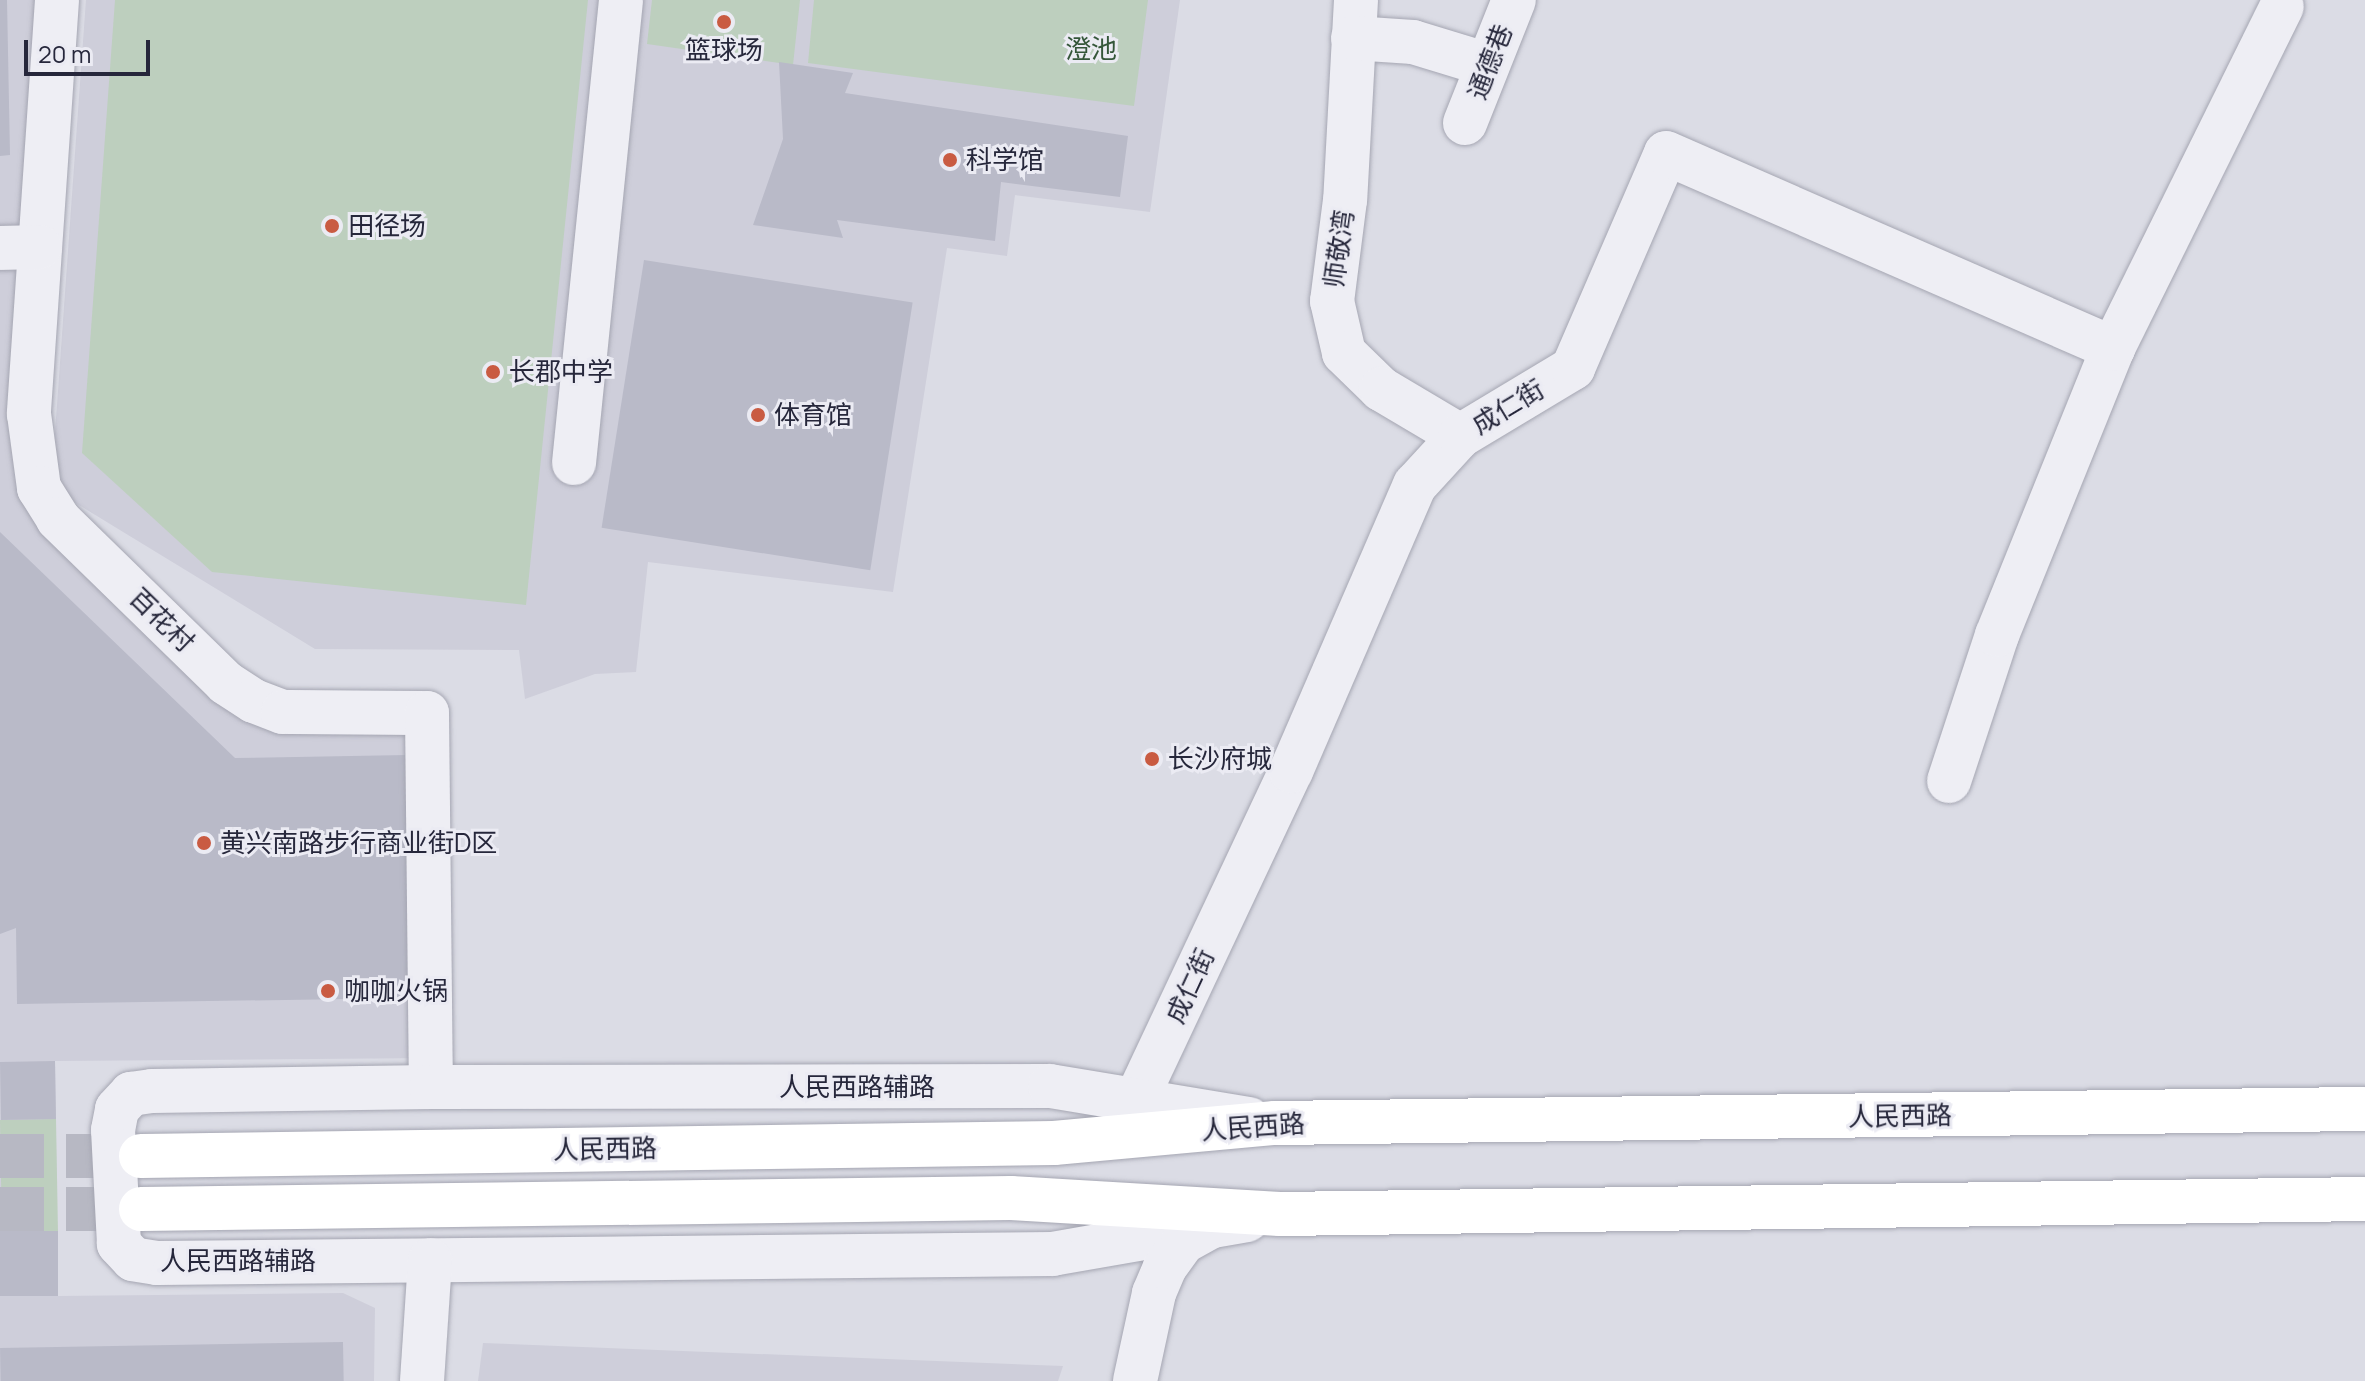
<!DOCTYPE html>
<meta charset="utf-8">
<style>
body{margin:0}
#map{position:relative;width:2365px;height:1381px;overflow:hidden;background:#dbdce5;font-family:Manrope,"Noto Sans SC",sans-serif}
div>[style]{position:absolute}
.built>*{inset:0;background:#ceceda}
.green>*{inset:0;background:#bdcfbe;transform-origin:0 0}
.building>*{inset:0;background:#b9bac8;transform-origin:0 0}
.major-tunnel>*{height:44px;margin-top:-22px;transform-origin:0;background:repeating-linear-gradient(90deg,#b7b8c3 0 44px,transparent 0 66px)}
.roads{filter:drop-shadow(0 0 2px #a5a6b2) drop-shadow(0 0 2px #a5a6b2)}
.minor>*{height:44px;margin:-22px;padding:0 22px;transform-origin:22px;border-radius:22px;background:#eeeef4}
.major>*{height:44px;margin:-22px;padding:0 22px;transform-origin:22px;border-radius:22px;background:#fff}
.dots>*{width:22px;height:22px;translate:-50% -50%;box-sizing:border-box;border:4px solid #ebebf3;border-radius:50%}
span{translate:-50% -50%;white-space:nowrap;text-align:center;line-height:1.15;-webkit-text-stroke:6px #ebebf3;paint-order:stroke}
.park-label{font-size:26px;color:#345639}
.poi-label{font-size:26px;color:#26273b}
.left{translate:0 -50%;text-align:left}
.street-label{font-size:26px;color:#26273b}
.scale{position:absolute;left:24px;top:40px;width:126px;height:36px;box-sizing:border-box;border:4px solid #26273b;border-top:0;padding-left:10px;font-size:24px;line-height:28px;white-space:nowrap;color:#26273b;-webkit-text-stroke:6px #ebebf3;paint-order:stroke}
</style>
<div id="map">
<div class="built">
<div style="clip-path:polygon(0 0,57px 0,31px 456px,226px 683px,427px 713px,431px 1058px,55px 1061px,58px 1296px,343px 1293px,375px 1308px,374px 1381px,0 1381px)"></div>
<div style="clip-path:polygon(86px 0,1180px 0,1150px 212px,1015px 195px,1007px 256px,947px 248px,893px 592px,648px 562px,636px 672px,595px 674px,525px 699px,519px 650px,315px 649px,51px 488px)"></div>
<div style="clip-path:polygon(483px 1343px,1063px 1366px,1058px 1381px,478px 1381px)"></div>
</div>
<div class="green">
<div style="clip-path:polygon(115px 0,588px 0,526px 605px,212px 572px,82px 453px)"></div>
<div style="clip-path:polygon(652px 0,800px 0,793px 65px,647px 44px)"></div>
<div style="clip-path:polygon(814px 0,1148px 0,1134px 106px,808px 63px)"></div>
<div style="left:56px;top:1119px;width:112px;height:56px;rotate:89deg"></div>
</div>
<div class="building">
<div style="clip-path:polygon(0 0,7px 0,10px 155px,0 156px)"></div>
<div style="clip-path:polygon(779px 62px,853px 73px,845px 93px,1128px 136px,1120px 197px,1001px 182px,995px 241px,837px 220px,843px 238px,753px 225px,783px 139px)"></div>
<div style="left:644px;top:260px;width:272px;height:271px;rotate:9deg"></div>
<div style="clip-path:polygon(0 532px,235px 758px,407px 755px,411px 998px,17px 1004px,16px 928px,0 934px)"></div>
<div style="left:55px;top:1061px;width:58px;height:55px;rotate:89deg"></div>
<div style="left:58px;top:1231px;width:65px;height:58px;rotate:90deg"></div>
<div style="left:343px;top:1342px;width:39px;height:343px;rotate:89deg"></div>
</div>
<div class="major-tunnel">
<div style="left:0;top:1156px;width:141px"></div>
<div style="left:0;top:1209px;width:141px"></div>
</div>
<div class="roads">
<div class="minor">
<div style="left:57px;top:0;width:415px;rotate:93.9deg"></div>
<div style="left:29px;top:414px;width:75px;rotate:82.3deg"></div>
<div style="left:39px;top:488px;width:36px;rotate:58deg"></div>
<div style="left:58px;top:519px;width:235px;rotate:44.3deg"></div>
<div style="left:226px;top:683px;width:33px;rotate:33deg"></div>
<div style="left:254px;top:701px;width:31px;rotate:21deg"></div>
<div style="left:283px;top:712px;width:144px;rotate:0.4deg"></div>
<div style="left:427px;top:713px;width:374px;rotate:89.4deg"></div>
<div style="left:1356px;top:0;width:200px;rotate:93.1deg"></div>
<div style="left:1345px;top:200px;width:102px;rotate:97.3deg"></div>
<div style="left:1332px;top:301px;width:53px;rotate:77deg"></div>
<div style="left:1344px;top:353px;width:52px;rotate:44.2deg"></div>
<div style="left:1381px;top:389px;width:92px;rotate:30.7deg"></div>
<div style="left:1353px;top:38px;width:60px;rotate:3.8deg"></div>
<div style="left:1413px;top:42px;width:78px;rotate:17deg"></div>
<div style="left:1465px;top:123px;width:132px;rotate:-68.3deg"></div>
<div style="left:0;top:248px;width:40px;rotate:-1.4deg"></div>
<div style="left:574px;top:463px;width:465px;rotate:-84.2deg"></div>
<div style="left:1949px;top:781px;width:154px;rotate:-71.8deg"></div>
<div style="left:1997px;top:635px;width:310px;rotate:-68deg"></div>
<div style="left:2113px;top:348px;width:381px;rotate:-63.7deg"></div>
<div style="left:1136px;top:1100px;width:364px;rotate:-64.8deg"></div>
<div style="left:1291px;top:771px;width:312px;rotate:-66.6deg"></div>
<div style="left:1415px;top:485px;width:67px;rotate:-47.4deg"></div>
<div style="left:1460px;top:436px;width:132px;rotate:-31deg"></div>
<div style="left:1573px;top:368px;width:234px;rotate:-66.6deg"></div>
<div style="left:1666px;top:153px;width:488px;rotate:23.6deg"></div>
<div style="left:1247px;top:1220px;width:197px;rotate:170.1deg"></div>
<div style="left:1053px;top:1254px;width:896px;rotate:179.42deg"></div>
<div style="left:157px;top:1263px;width:24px;rotate:-171deg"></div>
<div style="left:133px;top:1259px;width:21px;rotate:-133deg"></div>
<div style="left:119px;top:1244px;width:114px;rotate:-93deg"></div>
<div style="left:113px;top:1130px;width:21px;rotate:-79deg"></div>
<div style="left:117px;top:1109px;width:21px;rotate:-47deg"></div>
<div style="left:131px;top:1094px;width:21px;rotate:-8deg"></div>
<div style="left:152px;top:1091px;width:279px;rotate:-0.8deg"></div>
<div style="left:431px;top:1087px;width:619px;rotate:-0.09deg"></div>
<div style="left:1050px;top:1086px;width:202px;rotate:9.4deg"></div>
<div style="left:422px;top:1381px;width:121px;rotate:-86.2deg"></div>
<div style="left:1135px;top:1381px;width:90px;rotate:-77.8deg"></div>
<div style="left:1154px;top:1293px;width:28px;rotate:-67deg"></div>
<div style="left:1165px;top:1267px;width:31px;rotate:-54deg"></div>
<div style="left:1183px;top:1242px;width:31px;rotate:-29deg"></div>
</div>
<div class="major">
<div style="left:141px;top:1156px;width:913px;rotate:-0.82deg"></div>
<div style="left:1054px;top:1143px;width:222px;rotate:-5.2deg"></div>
<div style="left:1275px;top:1123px;width:1090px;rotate:-0.74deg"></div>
<div style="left:141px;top:1209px;width:870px;rotate:-0.72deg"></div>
<div style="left:1011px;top:1198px;width:269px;rotate:3.4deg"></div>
<div style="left:1280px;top:1214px;width:1085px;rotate:-0.79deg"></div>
</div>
</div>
<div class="dots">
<div style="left:724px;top:22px;background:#c95b42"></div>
<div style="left:950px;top:160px;background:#c95b42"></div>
<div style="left:332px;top:226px;background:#c95b42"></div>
<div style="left:493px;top:372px;background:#c95b42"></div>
<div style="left:758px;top:415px;background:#c95b42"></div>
<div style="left:1152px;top:759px;background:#c95b42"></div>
<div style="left:204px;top:843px;background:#c95b42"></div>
<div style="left:328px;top:991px;background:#c95b42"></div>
</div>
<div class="park-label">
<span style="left:1091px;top:49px">澄池</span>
</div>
<div class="poi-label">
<span style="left:724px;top:50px">篮球场</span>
<span class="left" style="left:966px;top:160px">科学馆</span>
<span class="left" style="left:348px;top:226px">田径场</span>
<span class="left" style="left:509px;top:372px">长郡中学</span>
<span class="left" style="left:774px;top:415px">体育馆</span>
<span class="left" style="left:1168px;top:759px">长沙府城</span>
<span class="left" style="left:220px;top:843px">黄兴南路步行商业街D区</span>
<span class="left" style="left:344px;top:991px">咖咖火锅</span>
</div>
<div class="street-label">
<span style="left:1490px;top:62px;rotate:-69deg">通德巷</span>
<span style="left:1339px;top:249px;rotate:-82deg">师敬湾</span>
<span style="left:1508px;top:407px;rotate:-31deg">成仁街</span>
<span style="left:162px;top:620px;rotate:44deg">百花村</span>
<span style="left:1190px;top:986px;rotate:-65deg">成仁街</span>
<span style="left:857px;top:1087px">人民西路辅路</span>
<span style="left:1900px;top:1116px;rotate:-1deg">人民西路</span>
<span style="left:1253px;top:1127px;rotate:-4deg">人民西路</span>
<span style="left:605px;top:1149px;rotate:-1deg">人民西路</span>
<span style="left:238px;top:1261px">人民西路辅路</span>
</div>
<div class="scale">20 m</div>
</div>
